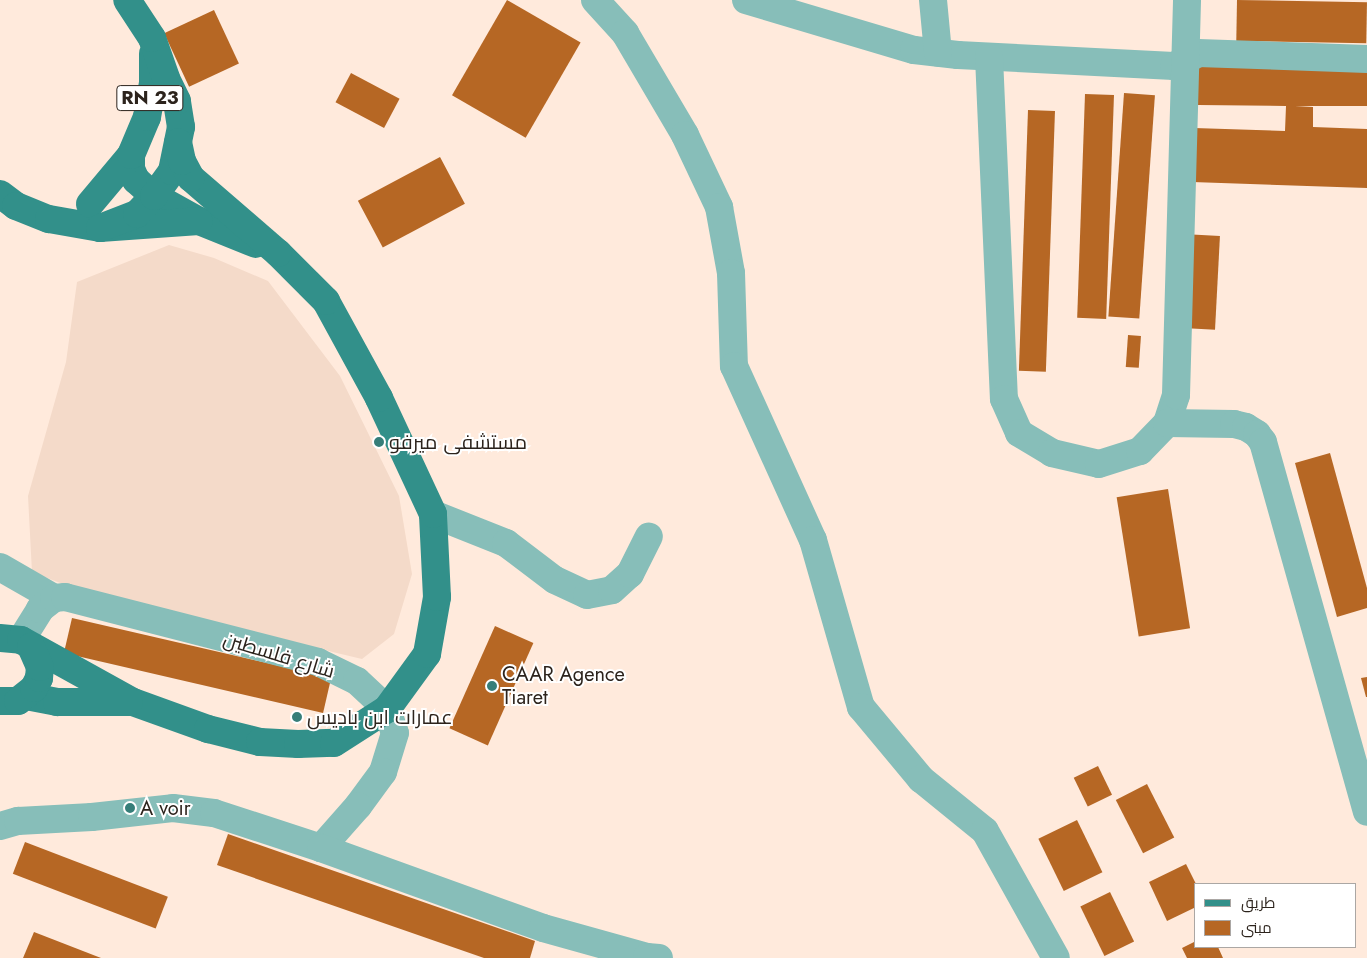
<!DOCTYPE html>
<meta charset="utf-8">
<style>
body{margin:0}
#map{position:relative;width:1367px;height:958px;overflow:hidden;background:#ffeadc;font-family:Jost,Cairo,sans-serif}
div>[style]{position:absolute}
.built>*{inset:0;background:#f4dac9}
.building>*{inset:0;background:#b66724;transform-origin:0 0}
.minor>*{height:28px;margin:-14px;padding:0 14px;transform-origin:14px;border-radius:14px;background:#87beb9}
.major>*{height:28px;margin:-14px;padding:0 14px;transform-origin:14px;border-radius:14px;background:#32908a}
.dots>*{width:14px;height:14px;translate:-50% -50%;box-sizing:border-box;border:2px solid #fff;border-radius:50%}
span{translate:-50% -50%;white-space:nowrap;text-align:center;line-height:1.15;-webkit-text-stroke:4px #fff;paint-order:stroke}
.shield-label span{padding:1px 4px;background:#fff;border:1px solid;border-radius:4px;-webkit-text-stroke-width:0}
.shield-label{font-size:19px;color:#2c231c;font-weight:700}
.poi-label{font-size:20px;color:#2c231c}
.left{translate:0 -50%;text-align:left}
.street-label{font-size:20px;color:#2c231c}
.legend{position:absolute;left:1194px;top:883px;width:162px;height:65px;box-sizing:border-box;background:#fff;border:1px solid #aba7a4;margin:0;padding:6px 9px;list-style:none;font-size:15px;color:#2c231c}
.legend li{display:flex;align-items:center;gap:10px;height:25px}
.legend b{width:25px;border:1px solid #aba7a4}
</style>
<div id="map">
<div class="built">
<div style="clip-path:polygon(169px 245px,214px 258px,268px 281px,340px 376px,399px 496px,412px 574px,394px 634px,362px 659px,86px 593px,32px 572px,28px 496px,66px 362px,77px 282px)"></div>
</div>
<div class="building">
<div style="left:507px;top:0;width:85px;height:110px;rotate:30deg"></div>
<div style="left:1237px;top:0;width:130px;height:41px;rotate:1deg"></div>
<div style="left:214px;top:10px;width:59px;height:55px;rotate:65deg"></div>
<div style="clip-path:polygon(1198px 65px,1367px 66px,1367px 106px,1295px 106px,1313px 107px,1313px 127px,1367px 129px,1367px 188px,1192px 182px,1194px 128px,1285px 131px,1286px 106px,1198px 105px)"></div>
<div style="left:351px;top:73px;width:55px;height:33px;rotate:28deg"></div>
<div style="left:1124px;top:93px;width:31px;height:224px;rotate:4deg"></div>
<div style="left:1085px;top:94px;width:29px;height:224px;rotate:2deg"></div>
<div style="left:1028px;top:110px;width:27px;height:261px;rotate:2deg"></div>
<div style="left:440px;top:157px;width:53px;height:93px;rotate:62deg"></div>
<div style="left:1183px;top:234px;width:37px;height:94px;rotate:3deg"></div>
<div style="left:1128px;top:335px;width:13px;height:32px;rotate:4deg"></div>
<div style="clip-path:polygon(1330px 453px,1367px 588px,1367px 608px,1337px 617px,1295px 463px)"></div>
<div style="left:1168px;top:489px;width:141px;height:52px;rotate:81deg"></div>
<div style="left:72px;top:618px;width:266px;height:36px;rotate:13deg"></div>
<div style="left:495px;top:626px;width:42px;height:112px;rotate:24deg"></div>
<div style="clip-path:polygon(1367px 677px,1367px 697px,1366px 697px,1361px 678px)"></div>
<div style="left:1098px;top:766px;width:32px;height:27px;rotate:64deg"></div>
<div style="left:1147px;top:784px;width:60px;height:35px;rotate:63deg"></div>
<div style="left:1077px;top:820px;width:58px;height:43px;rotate:64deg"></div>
<div style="clip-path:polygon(228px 834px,535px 941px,530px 958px,484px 958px,217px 865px)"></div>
<div style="left:25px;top:842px;width:153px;height:34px;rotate:21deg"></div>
<div style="clip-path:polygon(1186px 864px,1196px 884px,1196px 907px,1167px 921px,1149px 882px)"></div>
<div style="left:1110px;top:892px;width:55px;height:33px;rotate:64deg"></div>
<div style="clip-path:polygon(34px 932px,101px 958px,23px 958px)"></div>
<div style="clip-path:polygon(1196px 941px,1196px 947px,1218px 947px,1223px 958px,1187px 958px,1182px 948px)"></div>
</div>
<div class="minor">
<div style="left:595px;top:0;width:45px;rotate:47.7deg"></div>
<div style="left:625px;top:33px;width:118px;rotate:59.5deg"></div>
<div style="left:685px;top:135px;width:80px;rotate:64.7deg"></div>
<div style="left:719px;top:207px;width:67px;rotate:79.7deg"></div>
<div style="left:731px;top:273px;width:93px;rotate:88.2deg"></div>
<div style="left:734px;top:366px;width:191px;rotate:65.6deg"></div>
<div style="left:813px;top:540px;width:174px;rotate:74deg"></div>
<div style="left:861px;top:707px;width:94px;rotate:50.2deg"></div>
<div style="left:921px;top:779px;width:82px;rotate:39.1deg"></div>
<div style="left:985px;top:831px;width:145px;rotate:60.8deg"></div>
<div style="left:746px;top:0;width:175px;rotate:16.6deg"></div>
<div style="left:914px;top:50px;width:44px;rotate:6.5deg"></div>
<div style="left:958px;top:55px;width:216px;rotate:2.9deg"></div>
<div style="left:1174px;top:66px;width:27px;rotate:-28deg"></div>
<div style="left:1198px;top:53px;width:169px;rotate:2deg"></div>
<div style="left:933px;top:0;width:53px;rotate:84.6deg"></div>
<div style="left:989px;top:57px;width:342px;rotate:87.5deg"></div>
<div style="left:1004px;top:399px;width:37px;rotate:66deg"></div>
<div style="left:1019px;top:433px;width:39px;rotate:31deg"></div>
<div style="left:1052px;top:453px;width:48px;rotate:13.2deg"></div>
<div style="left:1099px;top:464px;width:43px;rotate:-17.6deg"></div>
<div style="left:1140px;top:451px;width:39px;rotate:-46deg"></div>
<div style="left:1167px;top:423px;width:29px;rotate:-72deg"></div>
<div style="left:1176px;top:395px;width:395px;rotate:-88.4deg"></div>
<div style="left:1167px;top:423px;width:67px;rotate:0.9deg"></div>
<div style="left:1234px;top:424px;width:12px;rotate:14deg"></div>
<div style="left:1246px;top:427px;width:13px;rotate:32deg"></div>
<div style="left:1257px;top:434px;width:10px;rotate:53deg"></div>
<div style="left:1263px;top:442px;width:384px;rotate:74.3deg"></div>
<div style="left:433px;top:514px;width:79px;rotate:21.7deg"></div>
<div style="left:506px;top:543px;width:61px;rotate:37.1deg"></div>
<div style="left:555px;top:580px;width:35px;rotate:25deg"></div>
<div style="left:587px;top:595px;width:25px;rotate:-11deg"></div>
<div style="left:612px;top:590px;width:24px;rotate:-42deg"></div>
<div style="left:630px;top:574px;width:42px;rotate:-63.4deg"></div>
<div style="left:0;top:567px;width:62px;rotate:29.9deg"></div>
<div style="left:21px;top:640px;width:36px;rotate:-58deg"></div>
<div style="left:40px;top:609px;width:18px;rotate:-38deg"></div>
<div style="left:54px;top:598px;width:11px;rotate:-5deg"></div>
<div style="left:65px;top:597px;width:261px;rotate:14.4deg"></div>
<div style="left:318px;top:662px;width:43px;rotate:26deg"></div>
<div style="left:357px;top:681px;width:41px;rotate:43deg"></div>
<div style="left:387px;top:709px;width:25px;rotate:72deg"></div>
<div style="left:395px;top:733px;width:41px;rotate:107.1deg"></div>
<div style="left:383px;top:772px;width:42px;rotate:126.3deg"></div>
<div style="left:358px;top:806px;width:56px;rotate:131.4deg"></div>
<div style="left:0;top:826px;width:19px;rotate:-16deg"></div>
<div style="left:18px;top:821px;width:74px;rotate:-3.1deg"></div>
<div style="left:92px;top:817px;width:81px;rotate:-6.3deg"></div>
<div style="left:173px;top:808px;width:41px;rotate:7deg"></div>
<div style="left:214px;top:813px;width:113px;rotate:18.1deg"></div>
<div style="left:321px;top:848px;width:236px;rotate:19.8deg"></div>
<div style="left:543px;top:928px;width:108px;rotate:15.6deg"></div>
<div style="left:647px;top:957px;width:12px;rotate:5deg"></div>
</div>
<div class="major">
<div style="left:131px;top:155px;width:14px;rotate:90deg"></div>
<div style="left:131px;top:169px;width:12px;rotate:66deg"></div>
<div style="left:136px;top:180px;width:24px;rotate:42deg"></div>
<div style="left:154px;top:196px;width:51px;rotate:29.1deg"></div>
<div style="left:199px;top:221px;width:61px;rotate:22deg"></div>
<div style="left:0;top:194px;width:20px;rotate:37deg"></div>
<div style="left:16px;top:206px;width:35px;rotate:22deg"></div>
<div style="left:49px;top:219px;width:52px;rotate:10deg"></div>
<div style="left:100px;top:228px;width:99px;rotate:-4deg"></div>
<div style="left:90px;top:204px;width:64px;rotate:-50.1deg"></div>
<div style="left:131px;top:155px;width:41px;rotate:-67.2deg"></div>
<div style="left:147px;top:117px;width:34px;rotate:-80deg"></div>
<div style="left:153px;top:84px;width:30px;rotate:-90deg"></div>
<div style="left:100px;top:228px;width:40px;rotate:-21deg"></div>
<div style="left:137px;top:214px;width:25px;rotate:-47deg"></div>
<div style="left:154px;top:196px;width:31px;rotate:-54deg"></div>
<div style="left:172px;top:171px;width:45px;rotate:-78.4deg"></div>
<div style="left:181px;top:127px;width:26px;rotate:-99deg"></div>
<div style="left:177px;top:101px;width:25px;rotate:-116deg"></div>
<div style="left:166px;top:78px;width:42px;rotate:-109.3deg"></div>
<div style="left:152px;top:38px;width:45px;rotate:-123.3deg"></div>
<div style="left:0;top:638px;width:21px;rotate:5deg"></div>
<div style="left:21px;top:640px;width:128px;rotate:29deg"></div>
<div style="left:133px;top:702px;width:80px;rotate:19.8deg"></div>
<div style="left:208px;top:729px;width:54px;rotate:14deg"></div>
<div style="left:260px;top:742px;width:38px;rotate:3deg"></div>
<div style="left:298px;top:744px;width:36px;rotate:-2deg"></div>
<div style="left:334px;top:743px;width:63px;rotate:-32.7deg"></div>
<div style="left:387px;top:709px;width:68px;rotate:-54deg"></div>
<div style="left:427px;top:654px;width:58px;rotate:-80deg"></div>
<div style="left:437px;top:597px;width:83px;rotate:-92.8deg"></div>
<div style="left:433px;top:514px;width:128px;rotate:-115deg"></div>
<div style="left:379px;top:398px;width:111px;rotate:-118.7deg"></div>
<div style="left:326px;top:301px;width:68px;rotate:-135deg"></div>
<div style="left:278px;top:253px;width:115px;rotate:-139.2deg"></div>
<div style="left:191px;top:178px;width:19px;rotate:-118deg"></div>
<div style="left:182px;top:161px;width:19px;rotate:-102deg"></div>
<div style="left:26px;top:696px;width:32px;rotate:11deg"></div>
<div style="left:57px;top:702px;width:72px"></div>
<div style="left:0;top:701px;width:18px"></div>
<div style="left:18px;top:701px;width:21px;rotate:-39deg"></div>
<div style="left:34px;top:688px;width:11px;rotate:-63deg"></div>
<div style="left:39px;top:678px;width:11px;rotate:-85deg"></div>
<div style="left:40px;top:667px;width:22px;rotate:-114deg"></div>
</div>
<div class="dots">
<div style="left:379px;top:442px;background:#367e79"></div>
<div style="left:492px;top:686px;background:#367e79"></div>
<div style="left:297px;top:717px;background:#367e79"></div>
<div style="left:130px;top:808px;background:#367e79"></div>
</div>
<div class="shield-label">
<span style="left:150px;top:98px">RN 23</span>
</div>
<div class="poi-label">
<span class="left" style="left:389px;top:442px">مستشفى ميرفو</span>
<span class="left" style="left:502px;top:686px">CAAR Agence<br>Tiaret</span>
<span class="left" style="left:307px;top:717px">عمارات ابن باديس</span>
<span class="left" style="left:140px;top:808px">A voir</span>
</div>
<div class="street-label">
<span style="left:279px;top:655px;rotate:17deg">شارع فلسطين</span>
</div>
<ul class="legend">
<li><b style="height:6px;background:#32908a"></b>طريق</li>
<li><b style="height:14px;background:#b66724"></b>مبنى</li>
</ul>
</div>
